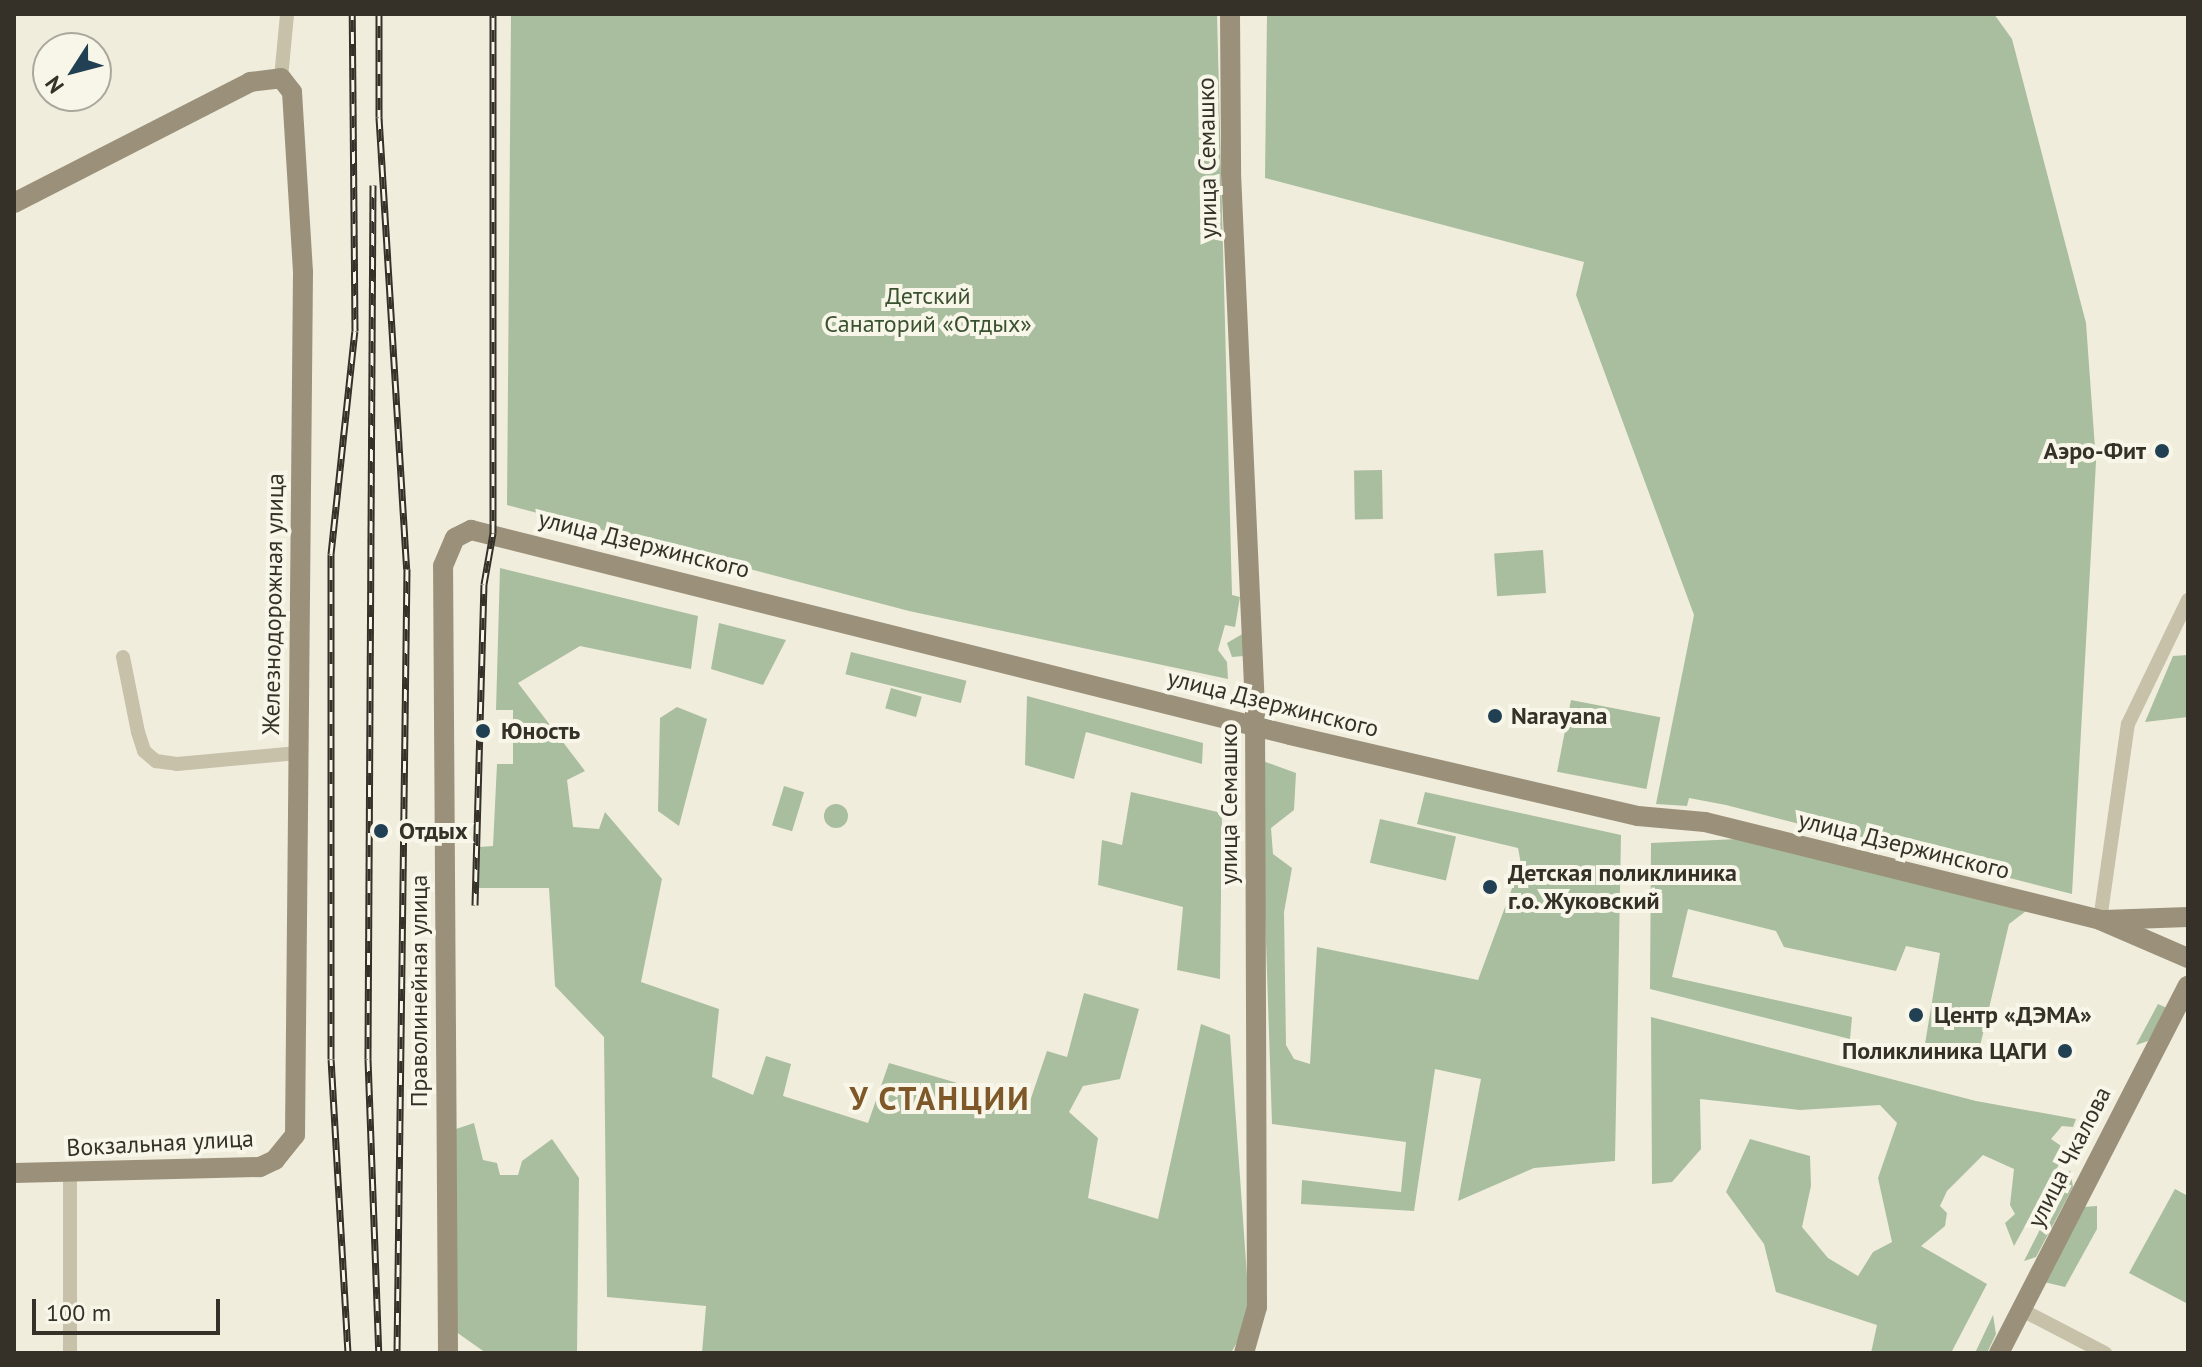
<!DOCTYPE html>
<meta charset="utf-8">
<style>
body{margin:0}
#map{position:relative;width:2202px;height:1367px;overflow:hidden;background:#f0eddd;font-family:"PT Sans",sans-serif}
div>[style]{position:absolute}
.green>*{inset:0;background:#a9be9e;transform-origin:0 0}
.round{border-radius:50%}
.street>*{height:14px;margin:-7px;padding:0 7px;transform-origin:7px;border-radius:7px;background:#c7c1aa}
.secondary>*{height:20px;margin:-10px;padding:0 10px;transform-origin:10px;border-radius:10px;background:#9b917b}
.rail>*{height:7px;margin-top:-3.5px;transform-origin:0;background:repeating-linear-gradient(90deg,#f8f6e9 0 12px,#353129 0 24px);box-sizing:border-box;border-block:2px solid #353129}
.dots>*{width:22px;height:22px;translate:-50% -50%;box-sizing:border-box;border:4px solid #f8f6e9;border-radius:50%}
span{translate:-50% -50%;white-space:nowrap;text-align:center;line-height:1.15;-webkit-text-stroke:8px #f8f6e9;paint-order:stroke}
.street-label{font-size:24px;color:#353129}
.park-label{font-size:24px;color:#3a512f}
.poi-label{font-size:24px;color:#353129;font-weight:700}
.right{translate:-100% -50%;text-align:right}
.left{translate:0 -50%;text-align:left}
.district-label{font-size:32px;color:#7e5829;font-weight:700;letter-spacing:2px}
.frame{position:absolute;inset:0;border:16px solid #353129;pointer-events:none}
.north{position:absolute;left:32px;top:32px;width:80px;height:80px;box-sizing:border-box;background:#f8f6e9;border:2px solid #aaa79c;border-radius:50%;rotate:234deg;font-size:22px;font-weight:700;line-height:32px;text-align:center;color:#353129}
.north::after{content:'';display:block;margin:auto;width:28px;height:36px;background:#224053;clip-path:polygon(50% 0,100% 100%,50% 72%,0 100%)}
.scale{position:absolute;left:32px;top:1299px;width:188px;height:36px;box-sizing:border-box;border:4px solid #353129;border-top:0;padding-left:10px;font-size:24px;line-height:28px;white-space:nowrap;color:#353129;-webkit-text-stroke:6px #f8f6e9;paint-order:stroke}
</style>
<div id="map">
<div class="green">
<div style="clip-path:polygon(511px 14px,1217px 14px,1232px 595px,1240px 597px,1235px 627px,1225px 625px,1218px 650px,1227px 662px,1228px 679px,909px 611px,507px 505px)"></div>
<div style="clip-path:polygon(1267px 14px,1994px 14px,2012px 39px,2086px 323px,2096px 462px,2072px 894px,1726px 805px,1689px 798px,1687px 806px,1656px 804px,1694px 615px,1576px 295px,1584px 262px,1265px 178px)"></div>
<div style="left:1382px;top:470px;width:49px;height:28px;rotate:89deg"></div>
<div style="left:1543px;top:550px;width:43px;height:49px;rotate:86deg"></div>
<div style="clip-path:polygon(500px 568px,698px 616px,691px 669px,580px 646px,518px 683px,585px 771px,567px 780px,573px 827px,599px 829px,605px 812px,662px 879px,641px 982px,719px 1009px,712px 1077px,753px 1095px,766px 1056px,791px 1064px,783px 1096px,868px 1123px,889px 1063px,1029px 1104px,1047px 1051px,1067px 1057px,1084px 993px,1139px 1009px,1120px 1079px,1083px 1086px,1069px 1112px,1098px 1138px,1088px 1198px,1158px 1219px,1201px 1024px,1230px 1035px,1250px 1319px,1231px 1353px,702px 1353px,706px 1306px,607px 1297px,604px 1037px,555px 986px,549px 888px,477px 888px,479px 847px,493px 846px,497px 764px,513px 764px,513px 710px,496px 710px)"></div>
<div style="clip-path:polygon(719px 623px,786px 640px,763px 685px,711px 669px)"></div>
<div style="clip-path:polygon(1244px 633px,1244px 656px,1232px 657px,1227px 643px)"></div>
<div style="left:851px;top:652px;width:119px;height:23px;rotate:14deg"></div>
<div style="clip-path:polygon(2188px 655px,2188px 717px,2145px 722px,2173px 656px)"></div>
<div style="left:891px;top:688px;width:32px;height:21px;rotate:16deg"></div>
<div style="clip-path:polygon(1027px 696px,1203px 743px,1202px 764px,1086px 732px,1074px 779px,1025px 765px)"></div>
<div style="left:1571px;top:700px;width:91px;height:73px;rotate:11deg"></div>
<div style="clip-path:polygon(677px 707px,707px 719px,679px 826px,658px 811px,660px 718px)"></div>
<div style="clip-path:polygon(1260px 760px,1296px 773px,1294px 810px,1271px 828px,1273px 854px,1292px 868px,1284px 912px,1286px 1045px,1294px 1059px,1310px 1064px,1317px 947px,1478px 980px,1521px 864px,1518px 848px,1417px 824px,1425px 792px,1621px 835px,1615px 1161px,1534px 1168px,1458px 1201px,1481px 1079px,1435px 1069px,1414px 1211px,1301px 1204px,1302px 1180px,1401px 1192px,1406px 1142px,1272px 1124px)"></div>
<div style="left:784px;top:786px;width:21px;height:41px;rotate:17deg"></div>
<div style="clip-path:polygon(1131px 792px,1222px 813px,1220px 979px,1177px 970px,1183px 907px,1098px 885px,1102px 840px,1122px 845px)"></div>
<div class="round" style="left:824px;top:804px;width:24px;height:24px"></div>
<div style="left:1380px;top:819px;width:78px;height:45px;rotate:13deg"></div>
<div style="clip-path:polygon(1738px 839px,2030px 908px,2009px 924px,1976px 1063px,1924px 1050px,1940px 953px,1906px 946px,1896px 971px,1784px 947px,1776px 931px,1688px 909px,1672px 977px,1852px 1017px,1850px 1039px,1650px 989px,1651px 843px)"></div>
<div style="clip-path:polygon(2158px 1004px,2167px 1008px,2148px 1041px,2136px 1045px)"></div>
<div style="clip-path:polygon(1651px 1017px,1976px 1101px,2076px 1119px,2073px 1127px,2062px 1126px,2051px 1139px,2067px 1150px,2014px 1246px,2005px 1223px,2015px 1214px,2010px 1205px,2014px 1169px,1983px 1155px,1947px 1191px,1940px 1206px,1947px 1213px,1945px 1226px,1921px 1246px,1987px 1284px,1951px 1353px,1871px 1353px,1877px 1325px,1776px 1292px,1764px 1244px,1726px 1192px,1750px 1139px,1810px 1156px,1811px 1186px,1802px 1227px,1828px 1258px,1858px 1276px,1873px 1252px,1892px 1242px,1878px 1178px,1897px 1123px,1880px 1105px,1800px 1110px,1700px 1099px,1701px 1149px,1672px 1182px,1652px 1184px)"></div>
<div style="clip-path:polygon(474px 1123px,483px 1160px,497px 1163px,500px 1175px,518px 1175px,522px 1161px,552px 1139px,579px 1178px,577px 1353px,486px 1353px,452px 1329px,450px 1131px)"></div>
<div style="clip-path:polygon(2070px 1170px,2073px 1187px,2036px 1257px,2024px 1261px)"></div>
<div style="clip-path:polygon(2175px 1189px,2188px 1196px,2188px 1304px,2129px 1273px)"></div>
<div style="clip-path:polygon(2097px 1206px,2097px 1229px,2065px 1287px,2044px 1282px,2083px 1207px)"></div>
<div style="clip-path:polygon(1993px 1315px,1996px 1334px,1987px 1353px,1975px 1353px)"></div>
</div>
<div class="street">
<div style="left:281px;top:78px;width:64px;rotate:-84.6deg"></div>
<div style="left:123px;top:657px;width:76px;rotate:78.7deg"></div>
<div style="left:138px;top:732px;width:20px;rotate:72deg"></div>
<div style="left:144px;top:751px;width:16px;rotate:40deg"></div>
<div style="left:156px;top:761px;width:21px;rotate:8deg"></div>
<div style="left:177px;top:764px;width:121px;rotate:-5.2deg"></div>
<div style="left:2100px;top:920px;width:198px;rotate:-81.9deg"></div>
<div style="left:2128px;top:724px;width:138px;rotate:-64.2deg"></div>
<div style="left:2020px;top:1309px;width:96px;rotate:27.4deg"></div>
<div style="left:70px;top:1353px;width:179px;rotate:-90deg"></div>
</div>
<div class="secondary">
<div style="left:1230px;top:14px;width:159px;rotate:89.6deg"></div>
<div style="left:1231px;top:173px;width:535px;rotate:87.43deg"></div>
<div style="left:1255px;top:707px;width:600px;rotate:89.81deg"></div>
<div style="left:1257px;top:1307px;width:48px;rotate:105.8deg"></div>
<div style="left:14px;top:203px;width:265px;rotate:-27.1deg"></div>
<div style="left:250px;top:82px;width:31px;rotate:-7deg"></div>
<div style="left:281px;top:78px;width:18px;rotate:52deg"></div>
<div style="left:292px;top:92px;width:180px;rotate:86.5deg"></div>
<div style="left:303px;top:272px;width:863px;rotate:90.53deg"></div>
<div style="left:295px;top:1135px;width:32px;rotate:129deg"></div>
<div style="left:275px;top:1160px;width:17px;rotate:155deg"></div>
<div style="left:260px;top:1167px;width:246px;rotate:178.6deg"></div>
<div style="left:2104px;top:920px;width:84px;rotate:-2deg"></div>
<div style="left:448px;top:1353px;width:787px;rotate:-90.36deg"></div>
<div style="left:443px;top:566px;width:30px;rotate:-67deg"></div>
<div style="left:455px;top:538px;width:18px;rotate:-27deg"></div>
<div style="left:471px;top:530px;width:844px;rotate:14.05deg"></div>
<div style="left:1290px;top:735px;width:357px;rotate:13.1deg"></div>
<div style="left:1638px;top:816px;width:67px;rotate:5.1deg"></div>
<div style="left:1705px;top:822px;width:407px;rotate:13.9deg"></div>
<div style="left:2100px;top:920px;width:96px;rotate:23.4deg"></div>
<div style="left:1999px;top:1353px;width:413px;rotate:-62.8deg"></div>
</div>
<div class="rail">
<div style="left:379px;top:14px;width:103px;rotate:90deg"></div>
<div style="left:379px;top:117px;width:453px;rotate:86.5deg"></div>
<div style="left:407px;top:569px;width:784px;rotate:90.73deg"></div>
<div style="left:373px;top:185px;width:874px;rotate:90.33deg"></div>
<div style="left:368px;top:1059px;width:294px;rotate:87.9deg"></div>
<div style="left:475px;top:905px;width:321px;rotate:-88.4deg"></div>
<div style="left:484px;top:584px;width:52px;rotate:-80deg"></div>
<div style="left:493px;top:533px;width:519px;rotate:-90deg"></div>
<div style="left:348px;top:1353px;width:294px;rotate:-93.3deg"></div>
<div style="left:331px;top:1059px;width:505px;rotate:-90deg"></div>
<div style="left:331px;top:554px;width:224px;rotate:-83.9deg"></div>
<div style="left:355px;top:331px;width:317px;rotate:-90.5deg"></div>
</div>
<div class="dots">
<div style="left:2162px;top:451px;background:#224053"></div>
<div style="left:1495px;top:716px;background:#224053"></div>
<div style="left:483px;top:731px;background:#224053"></div>
<div style="left:381px;top:831px;background:#224053"></div>
<div style="left:1490px;top:887px;background:#224053"></div>
<div style="left:1916px;top:1015px;background:#224053"></div>
<div style="left:2065px;top:1051px;background:#224053"></div>
</div>
<div class="street-label">
<span style="left:1207px;top:158px;rotate:-91deg">улица Семашко</span>
<span style="left:644px;top:544px;rotate:14deg">улица Дзержинского</span>
<span style="left:273px;top:604px;rotate:-89deg">Железнодорожная улица</span>
<span style="left:1273px;top:703px;rotate:14deg">улица Дзержинского</span>
<span style="left:1229px;top:804px;rotate:-90deg">улица Семашко</span>
<span style="left:1904px;top:845px;rotate:14deg">улица Дзержинского</span>
<span style="left:419px;top:991px;rotate:-90deg">Праволинейная улица</span>
<span style="left:160px;top:1143px;rotate:-3deg">Вокзальная улица</span>
<span style="left:2069px;top:1157px;rotate:-63deg">улица Чкалова</span>
</div>
<div class="park-label">
<span style="left:928px;top:310px">Детский<br>Санаторий «Отдых»</span>
</div>
<div class="poi-label">
<span class="right" style="left:2146px;top:451px">Аэро-Фит</span>
<span class="left" style="left:1511px;top:716px">Narayana</span>
<span class="left" style="left:501px;top:731px">Юность</span>
<span class="left" style="left:399px;top:831px">Отдых</span>
<span class="left" style="left:1508px;top:887px">Детская поликлиника<br>г.о. Жуковский</span>
<span class="left" style="left:1934px;top:1015px">Центр «ДЭМА»</span>
<span class="right" style="left:2047px;top:1051px">Поликлиника ЦАГИ</span>
</div>
<div class="district-label">
<span style="left:940px;top:1098px">У СТАНЦИИ</span>
</div>
<div class="frame"></div>
<div class="north">N</div>
<div class="scale">100 m</div>
</div>
